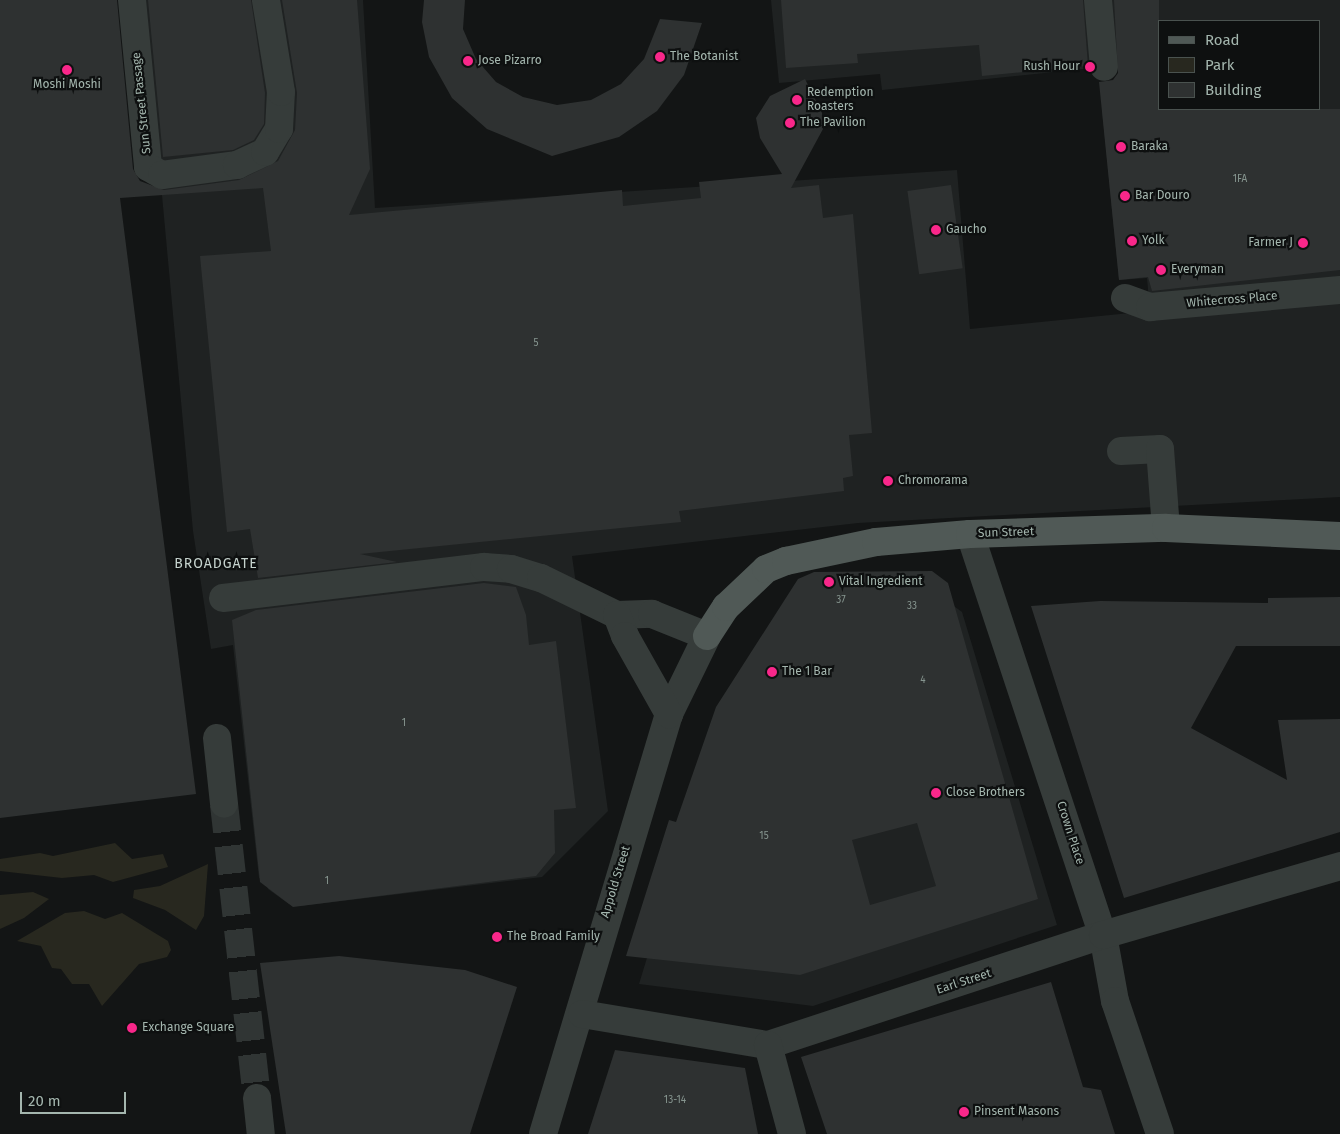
<!DOCTYPE html>
<style>
body{margin:0}
#map{position:relative;width:1340px;height:1134px;overflow:hidden;background:#131515;font-family:"Fira Sans",sans-serif}
div>[style]{position:absolute}
.built>*{inset:0;background:#1f2222}
.green>*{inset:0;background:#28281f}
.building>*{inset:0;background:#2e3131;transform-origin:0 0}
.minor-tunnel>*{height:28px;margin-top:-14px;transform-origin:0;background:repeating-linear-gradient(90deg,#303534 0 28px,transparent 0 42px)}
.minor>*{height:28px;margin:-14px;padding:0 14px;transform-origin:14px;border-radius:14px;background:#363c3a}
.major>*{height:28px;margin:-14px;padding:0 14px;transform-origin:14px;border-radius:14px;background:#505956}
.dots>*{width:14px;height:14px;translate:-50% -50%;box-sizing:border-box;border:2px solid #0e1010;border-radius:50%}
span{translate:-50% -50%;white-space:nowrap;text-align:center;line-height:1.15;-webkit-text-stroke:4.5px #0e1010;paint-order:stroke}
.number-label{font-size:10px;color:#86958f}
.number-label span{-webkit-text-stroke-width:0}
.poi-label{font-size:12px;color:#a4b6ae}
.left{translate:0 -50%;text-align:left}
.right{translate:-100% -50%;text-align:right}
.street-label{font-size:12px;color:#a4b6ae}
.neighbourhood-label{font-size:14px;color:#c5d2cd;letter-spacing:1px}
.legend{position:absolute;left:1158px;top:20px;width:162px;height:90px;box-sizing:border-box;background:#0e1010;border:1px solid #4a524f;margin:0;padding:6px 9px;list-style:none;font-size:15px;color:#a4b6ae}
.legend li{display:flex;align-items:center;gap:10px;height:25px}
.legend b{width:25px;border:1px solid #4a524f}
.scale{position:absolute;left:20px;top:1092px;width:106px;height:22px;box-sizing:border-box;border:2px solid #a4b6ae;border-top:0;padding-left:6px;font-size:15px;line-height:18px;white-space:nowrap;color:#a4b6ae;-webkit-text-stroke:4px #0e1010;paint-order:stroke}
</style>
<div id="map">
<div class="built">
<div style="clip-path:polygon(evenodd,144px 0,363px 0,375px 208px,957px 170px,970px 329px,1150px 311px,1147px 278px,1119px 280px,1102px 110px,1129px 107px,1121px 0,1340px 0,1340px 497px,858px 523px,572px 556px,608px 811px,542px 877px,300px 906px,289px 904px,268px 889px,266px 878px,259px 878px,233px 645px,211px 649px,193px 531px,144px 0,1159px 21px,1319px 21px,1319px 109px,1159px 109px,1159px 21px)"></div>
<div style="clip-path:polygon(771px 0,1115px 0,1121px 65px,882px 90px,880px 74px,779px 83px)"></div>
<div style="clip-path:polygon(947px 601px,962px 612px,1057px 925px,813px 1006px,639px 984px,697px 794px)"></div>
</div>
<div class="green">
<div style="clip-path:polygon(115px 843px,132px 859px,163px 854px,168px 867px,113px 882px,94px 875px,62px 878px,0 871px,0 859px,40px 853px,53px 856px)"></div>
<div style="clip-path:polygon(208px 864px,204px 916px,196px 930px,165px 910px,133px 898px,134px 890px,160px 886px)"></div>
<div style="clip-path:polygon(33px 892px,49px 899px,24px 918px,0 929px,0 895px)"></div>
<div style="clip-path:polygon(84px 911px,105px 919px,122px 913px,168px 941px,171px 950px,167px 957px,139px 964px,102px 1006px,89px 984px,72px 984px,61px 969px,52px 968px,41px 946px,17px 941px,65px 913px)"></div>
</div>
<div class="building">
<div style="clip-path:polygon(0 0,117px 0,133px 169px,140px 181px,164px 190px,239px 180px,278px 161px,295px 130px,297px 93px,282px 0,357px 0,370px 169px,349px 215px,622px 190px,623px 206px,701px 198px,699px 182px,782px 174px,760px 138px,756px 118px,770px 96px,805px 79px,822px 113px,823px 129px,791px 188px,819px 185px,823px 218px,853px 214px,872px 433px,849px 435px,853px 476px,843px 478px,844px 491px,679px 511px,681px 522px,360px 554px,397px 562px,258px 578px,250px 529px,227px 532px,200px 256px,271px 251px,263px 188px,120px 198px,196px 794px,0 818px)"></div>
<div style="clip-path:polygon(148px 0,251px 0,265px 93px,264px 124px,254px 140px,233px 150px,163px 157px)"></div>
<div style="clip-path:polygon(424px 0,465px 0,463px 29px,476px 59px,496px 82px,523px 97px,557px 105px,591px 100px,621px 84px,644px 59px,660px 19px,702px 23px,684px 75px,657px 111px,619px 137px,552px 156px,487px 129px,452px 98px,429px 57px,422px 22px)"></div>
<div style="clip-path:polygon(781px 0,1083px 0,1088px 66px,982px 76px,979px 45px,857px 54px,858px 63px,786px 68px)"></div>
<div style="clip-path:polygon(1114px 0,1159px 0,1159px 109px,1340px 109px,1340px 270px,1152px 291px,1148px 277px,1119px 280px,1099px 82px,1113px 80px,1118px 73px)"></div>
<div style="left:951px;top:185px;width:84px;height:44px;rotate:82deg"></div>
<div style="clip-path:polygon(evenodd,932px 571px,948px 583px,1038px 899px,800px 975px,626px 956px,669px 820px,676px 822px,716px 707px,798px 579px,814px 572px,932px 571px,917px 823px,936px 886px,870px 905px,852px 840px,917px 823px)"></div>
<div style="clip-path:polygon(484px 583px,516px 587px,526px 615px,529px 645px,556px 641px,576px 808px,554px 810px,555px 853px,536px 876px,293px 907px,260px 882px,232px 620px,256px 610px)"></div>
<div style="clip-path:polygon(1340px 597px,1340px 646px,1236px 646px,1191px 728px,1287px 780px,1278px 720px,1340px 719px,1340px 832px,1124px 898px,1031px 606px,1100px 601px,1268px 603px,1268px 598px)"></div>
<div style="clip-path:polygon(339px 956px,465px 970px,517px 987px,470px 1134px,286px 1134px,260px 963px)"></div>
<div style="clip-path:polygon(1051px 982px,1083px 1087px,1101px 1090px,1115px 1134px,827px 1134px,801px 1057px)"></div>
<div style="clip-path:polygon(615px 1050px,745px 1068px,758px 1134px,588px 1134px)"></div>
</div>
<div class="minor-tunnel">
<div style="left:224px;top:804px;width:296px;rotate:83.6deg"></div>
</div>
<div class="minor">
<div style="left:132px;top:0;width:168px;rotate:84.5deg"></div>
<div style="left:148px;top:167px;width:16px;rotate:30deg"></div>
<div style="left:162px;top:175px;width:76px;rotate:-7.6deg"></div>
<div style="left:237px;top:165px;width:31px;rotate:-25deg"></div>
<div style="left:265px;top:152px;width:27px;rotate:-59deg"></div>
<div style="left:279px;top:129px;width:37px;rotate:-87deg"></div>
<div style="left:281px;top:92px;width:93px;rotate:-99.3deg"></div>
<div style="left:1098px;top:0;width:67px;rotate:84.9deg"></div>
<div style="left:1125px;top:298px;width:27px;rotate:20deg"></div>
<div style="left:1150px;top:307px;width:191px;rotate:-5.1deg"></div>
<div style="left:1121px;top:451px;width:39px;rotate:-3deg"></div>
<div style="left:1160px;top:449px;width:79px;rotate:85.7deg"></div>
<div style="left:970px;top:534px;width:422px;rotate:71.7deg"></div>
<div style="left:1103px;top:935px;width:67px;rotate:79.7deg"></div>
<div style="left:1115px;top:1001px;width:140px;rotate:71.3deg"></div>
<div style="left:223px;top:598px;width:263px;rotate:-6.8deg"></div>
<div style="left:484px;top:567px;width:27px;rotate:4deg"></div>
<div style="left:511px;top:569px;width:31px;rotate:17deg"></div>
<div style="left:541px;top:578px;width:85px;rotate:26deg"></div>
<div style="left:617px;top:615px;width:35px;rotate:-2deg"></div>
<div style="left:652px;top:614px;width:59px;rotate:21.8deg"></div>
<div style="left:707px;top:636px;width:87px;rotate:116deg"></div>
<div style="left:669px;top:714px;width:438px;rotate:106.7deg"></div>
<div style="left:617px;top:615px;width:22px;rotate:69deg"></div>
<div style="left:625px;top:636px;width:90px;rotate:60.6deg"></div>
<div style="left:217px;top:738px;width:66px;rotate:83.9deg"></div>
<div style="left:582px;top:1014px;width:189px;rotate:9.5deg"></div>
<div style="left:768px;top:1045px;width:353px;rotate:-18.2deg"></div>
<div style="left:1103px;top:935px;width:247px;rotate:-16.2deg"></div>
<div style="left:768px;top:1045px;width:92px;rotate:74.9deg"></div>
<div style="left:257px;top:1098px;width:36px;rotate:84deg"></div>
</div>
<div class="major">
<div style="left:707px;top:636px;width:35px;rotate:-57deg"></div>
<div style="left:726px;top:607px;width:55px;rotate:-43.5deg"></div>
<div style="left:766px;top:569px;width:22px;rotate:-22deg"></div>
<div style="left:786px;top:561px;width:92px;rotate:-11.9deg"></div>
<div style="left:876px;top:542px;width:94px;rotate:-4.9deg"></div>
<div style="left:970px;top:534px;width:196px;rotate:-1.8deg"></div>
<div style="left:1166px;top:528px;width:174px;rotate:2.6deg"></div>
</div>
<div class="dots">
<div style="left:660px;top:57px;background:#f9278a"></div>
<div style="left:468px;top:61px;background:#f9278a"></div>
<div style="left:1090px;top:67px;background:#f9278a"></div>
<div style="left:67px;top:70px;background:#f9278a"></div>
<div style="left:797px;top:100px;background:#f9278a"></div>
<div style="left:790px;top:123px;background:#f9278a"></div>
<div style="left:1121px;top:147px;background:#f9278a"></div>
<div style="left:1125px;top:196px;background:#f9278a"></div>
<div style="left:936px;top:230px;background:#f9278a"></div>
<div style="left:1132px;top:241px;background:#f9278a"></div>
<div style="left:1303px;top:243px;background:#f9278a"></div>
<div style="left:1161px;top:270px;background:#f9278a"></div>
<div style="left:888px;top:481px;background:#f9278a"></div>
<div style="left:829px;top:582px;background:#f9278a"></div>
<div style="left:772px;top:672px;background:#f9278a"></div>
<div style="left:936px;top:793px;background:#f9278a"></div>
<div style="left:497px;top:937px;background:#f9278a"></div>
<div style="left:132px;top:1028px;background:#f9278a"></div>
<div style="left:964px;top:1112px;background:#f9278a"></div>
</div>
<div class="number-label">
<span style="left:1240px;top:180px">1FA</span>
<span style="left:536px;top:344px">5</span>
<span style="left:841px;top:601px">37</span>
<span style="left:912px;top:607px">33</span>
<span style="left:923px;top:681px">4</span>
<span style="left:404px;top:724px">1</span>
<span style="left:764px;top:837px">15</span>
<span style="left:327px;top:882px">1</span>
<span style="left:675px;top:1101px">13-14</span>
</div>
<div class="poi-label">
<span class="left" style="left:670px;top:57px">The Botanist</span>
<span class="left" style="left:478px;top:61px">Jose Pizarro</span>
<span class="right" style="left:1080px;top:67px">Rush Hour</span>
<span style="left:67px;top:85px">Moshi Moshi</span>
<span class="left" style="left:807px;top:100px">Redemption<br>Roasters</span>
<span class="left" style="left:800px;top:123px">The Pavilion</span>
<span class="left" style="left:1131px;top:147px">Baraka</span>
<span class="left" style="left:1135px;top:196px">Bar Douro</span>
<span class="left" style="left:946px;top:230px">Gaucho</span>
<span class="left" style="left:1142px;top:241px">Yolk</span>
<span class="right" style="left:1293px;top:243px">Farmer J</span>
<span class="left" style="left:1171px;top:270px">Everyman</span>
<span class="left" style="left:898px;top:481px">Chromorama</span>
<span class="left" style="left:839px;top:582px">Vital Ingredient</span>
<span class="left" style="left:782px;top:672px">The 1 Bar</span>
<span class="left" style="left:946px;top:793px">Close Brothers</span>
<span class="left" style="left:507px;top:937px">The Broad Family</span>
<span class="left" style="left:142px;top:1028px">Exchange Square</span>
<span class="left" style="left:974px;top:1112px">Pinsent Masons</span>
</div>
<div class="street-label">
<span style="left:142px;top:103px;rotate:-96deg">Sun Street Passage</span>
<span style="left:1232px;top:300px;rotate:-5deg">Whitecross Place</span>
<span style="left:1006px;top:533px;rotate:-2deg">Sun Street</span>
<span style="left:1070px;top:833px;rotate:72deg">Crown Place</span>
<span style="left:616px;top:882px;rotate:-73deg">Appold Street</span>
<span style="left:964px;top:982px;rotate:-18deg">Earl Street</span>
</div>
<div class="neighbourhood-label">
<span style="left:216px;top:564px">BROADGATE</span>
</div>
<ul class="legend">
<li><b style="height:6px;background:#505956"></b>Road</li>
<li><b style="height:14px;background:#28281f"></b>Park</li>
<li><b style="height:14px;background:#2e3131"></b>Building</li>
</ul>
<div class="scale">20 m</div>
</div>
